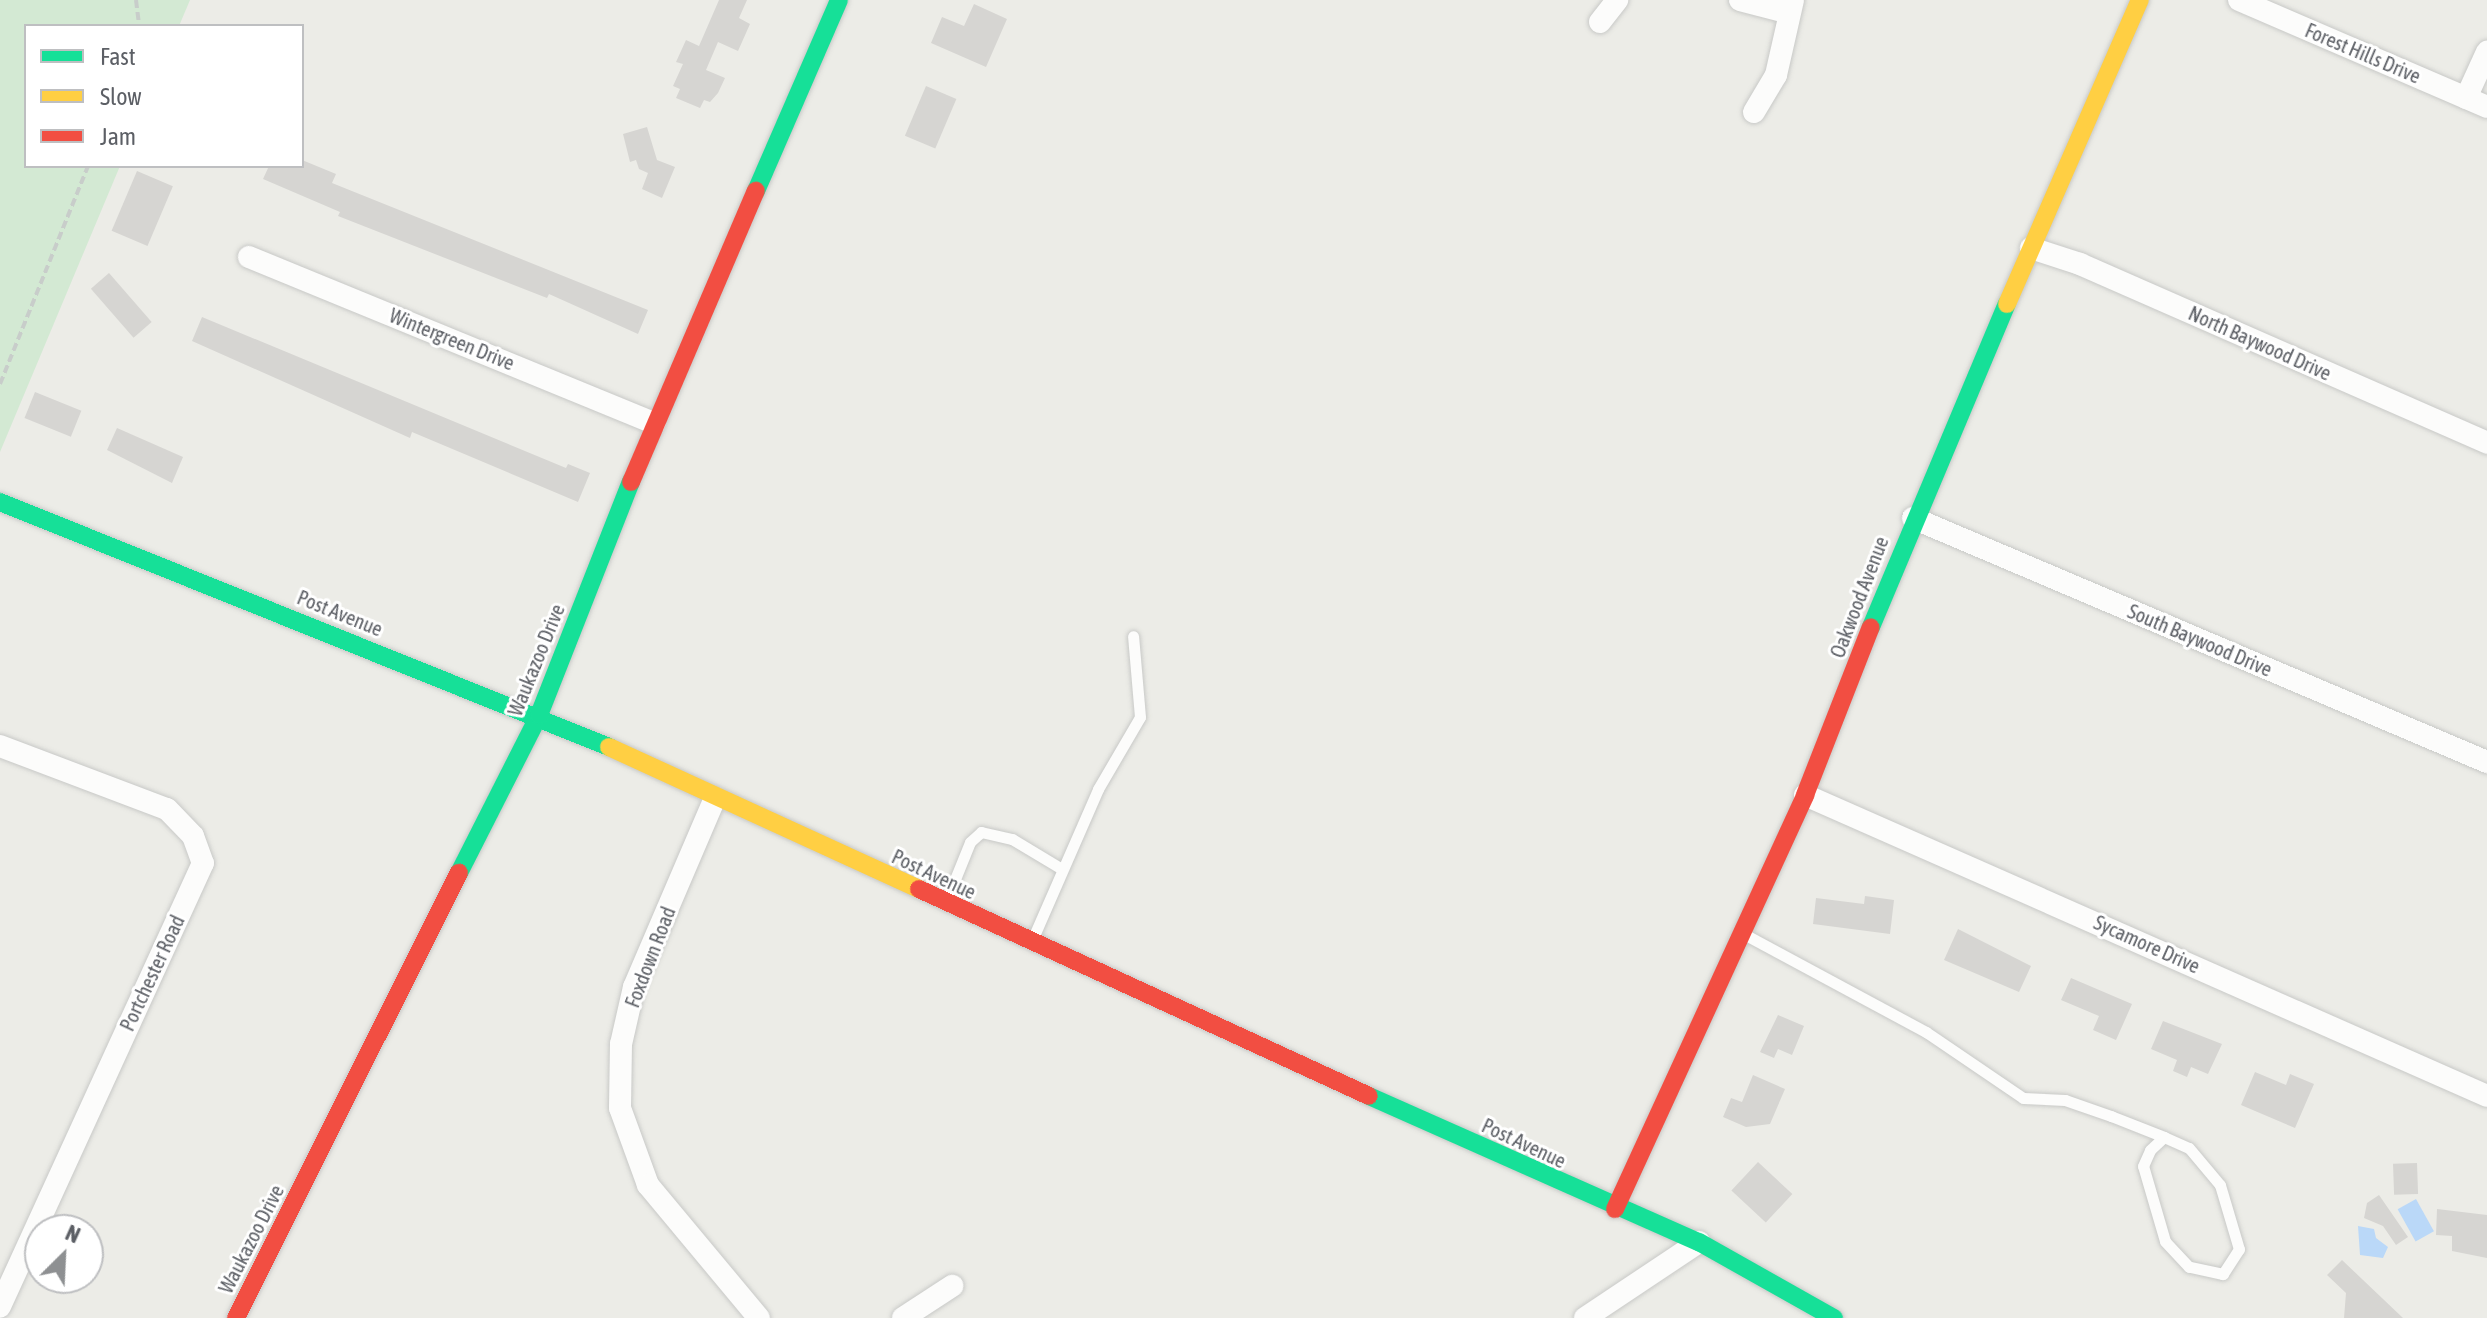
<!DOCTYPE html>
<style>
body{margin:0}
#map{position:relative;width:2487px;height:1318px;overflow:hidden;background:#ecece7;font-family:"Asap Condensed",sans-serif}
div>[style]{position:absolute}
.green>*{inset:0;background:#d3e9d3}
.water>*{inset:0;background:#bad8f8;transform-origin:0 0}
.building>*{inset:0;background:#d6d5d2;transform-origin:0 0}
.path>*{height:4px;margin-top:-2px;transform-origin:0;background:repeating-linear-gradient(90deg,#c8cdca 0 8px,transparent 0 12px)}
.roads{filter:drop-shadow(0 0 2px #c8c9c7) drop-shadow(0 0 2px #c8c9c7)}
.lane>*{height:11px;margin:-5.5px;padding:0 5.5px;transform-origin:5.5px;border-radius:5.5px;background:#fcfcfb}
.street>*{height:22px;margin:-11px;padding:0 11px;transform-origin:11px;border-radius:11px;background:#fcfcfb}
.fast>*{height:18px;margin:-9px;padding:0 9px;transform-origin:9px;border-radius:9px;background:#16e098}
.slow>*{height:18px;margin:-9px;padding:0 9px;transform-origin:9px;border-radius:9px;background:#ffcf43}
.jam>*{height:18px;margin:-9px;padding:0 9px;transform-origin:9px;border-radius:9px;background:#f24e42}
span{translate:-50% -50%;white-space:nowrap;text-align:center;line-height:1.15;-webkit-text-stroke:6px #fff;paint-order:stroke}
.street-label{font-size:20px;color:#5c5f65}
.legend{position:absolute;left:24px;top:24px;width:280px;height:144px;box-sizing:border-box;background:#fff;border:2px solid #bebfc1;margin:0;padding:10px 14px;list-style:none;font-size:24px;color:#5c5f65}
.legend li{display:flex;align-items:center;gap:16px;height:40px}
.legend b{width:40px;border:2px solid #bebfc1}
.north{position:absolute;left:24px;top:1214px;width:80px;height:80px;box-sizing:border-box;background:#fff;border:2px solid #bebfc1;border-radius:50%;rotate:24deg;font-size:22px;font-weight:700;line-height:32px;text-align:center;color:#5c5f65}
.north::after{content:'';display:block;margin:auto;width:28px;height:36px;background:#8e9092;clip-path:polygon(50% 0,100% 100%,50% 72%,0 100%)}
</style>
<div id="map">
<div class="green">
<div style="clip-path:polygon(0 0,190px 0,179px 26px,26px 26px,26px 166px,120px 166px,0 452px)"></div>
</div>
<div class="water">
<div style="left:2416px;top:1199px;width:37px;height:21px;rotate:61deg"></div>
<div style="clip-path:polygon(2358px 1226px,2374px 1229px,2376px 1238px,2388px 1247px,2383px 1258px,2360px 1255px)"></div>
</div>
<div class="building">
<div style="clip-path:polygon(719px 0,747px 0,739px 18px,750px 24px,738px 51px,718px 42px,706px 70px,725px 78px,718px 93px,710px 102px,704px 100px,700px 108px,676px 98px,680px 89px,673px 86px,683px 64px,676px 62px,686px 40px,699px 46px)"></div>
<div style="clip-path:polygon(974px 4px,1007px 19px,986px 67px,931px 43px,942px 17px,964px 26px)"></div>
<div style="left:926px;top:86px;width:33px;height:54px;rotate:23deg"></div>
<div style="clip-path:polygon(647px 127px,657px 160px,675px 167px,662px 198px,642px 189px,648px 173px,639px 169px,636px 160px,630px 162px,623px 134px)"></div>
<div style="clip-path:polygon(302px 160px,336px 174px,332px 183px,648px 310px,638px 334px,549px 294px,547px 298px,338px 216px,340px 212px,263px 179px,269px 166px,302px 166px)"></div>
<div style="left:137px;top:171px;width:39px;height:65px;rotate:23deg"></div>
<div style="left:109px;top:273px;width:65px;height:24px;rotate:49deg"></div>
<div style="clip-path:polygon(202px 317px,566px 468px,568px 464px,590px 473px,578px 502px,412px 432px,410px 438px,192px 341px)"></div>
<div style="left:35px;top:392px;width:50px;height:28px;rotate:22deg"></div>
<div style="clip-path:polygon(117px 428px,183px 457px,172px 483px,107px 450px)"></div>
<div style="clip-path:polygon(1865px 896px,1894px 900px,1890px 934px,1813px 924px,1816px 898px,1864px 904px)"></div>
<div style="clip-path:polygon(1958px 929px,2031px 966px,2019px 992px,1944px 960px)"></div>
<div style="clip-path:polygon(2071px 978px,2132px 1004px,2116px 1040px,2093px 1030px,2099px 1016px,2061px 1000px)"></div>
<div style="clip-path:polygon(1778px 1015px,1804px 1026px,1792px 1055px,1778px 1049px,1774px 1058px,1760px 1052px)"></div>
<div style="clip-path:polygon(2163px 1021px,2222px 1044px,2208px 1074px,2191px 1067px,2187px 1077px,2173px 1071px,2177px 1060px,2151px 1049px)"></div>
<div style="clip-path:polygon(2255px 1072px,2286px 1085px,2290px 1074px,2314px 1084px,2295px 1128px,2241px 1105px)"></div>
<div style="clip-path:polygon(1753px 1075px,1785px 1089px,1770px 1124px,1746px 1127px,1723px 1117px,1731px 1098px,1742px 1102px)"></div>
<div style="left:1758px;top:1162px;width:47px;height:39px;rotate:43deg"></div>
<div style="left:2417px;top:1163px;width:31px;height:24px;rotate:88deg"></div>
<div style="clip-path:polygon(2379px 1195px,2408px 1237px,2396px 1245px,2383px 1226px,2364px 1218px,2367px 1203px)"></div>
<div style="clip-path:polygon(2437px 1209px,2487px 1215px,2487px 1258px,2452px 1251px,2452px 1236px,2436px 1235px)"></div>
<div style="clip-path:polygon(2342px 1260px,2403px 1318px,2344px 1318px,2346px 1293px,2327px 1275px)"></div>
</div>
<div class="path">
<div style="left:136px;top:0;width:26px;rotate:83deg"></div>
<div style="left:0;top:384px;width:235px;rotate:-68deg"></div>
</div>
<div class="roads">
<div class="lane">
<div style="left:947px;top:899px;width:61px;rotate:-68deg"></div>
<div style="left:970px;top:842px;width:15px;rotate:-42deg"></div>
<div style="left:981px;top:832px;width:32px;rotate:13deg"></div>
<div style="left:1012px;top:839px;width:58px;rotate:31deg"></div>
<div style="left:1742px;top:933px;width:209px;rotate:28.3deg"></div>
<div style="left:1926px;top:1032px;width:117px;rotate:34.2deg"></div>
<div style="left:2023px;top:1098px;width:42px;rotate:2.7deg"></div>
<div style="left:2065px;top:1100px;width:49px;rotate:19.2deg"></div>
<div style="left:2111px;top:1116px;width:57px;rotate:21.6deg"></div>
<div style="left:2164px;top:1137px;width:27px;rotate:24deg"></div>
<div style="left:2189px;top:1148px;width:48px;rotate:50deg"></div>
<div style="left:2220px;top:1185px;width:67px;rotate:73.5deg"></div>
<div style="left:2239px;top:1249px;width:30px;rotate:123deg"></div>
<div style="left:2223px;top:1274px;width:35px;rotate:-168deg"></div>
<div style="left:2189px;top:1267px;width:35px;rotate:-133deg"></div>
<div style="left:2165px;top:1241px;width:78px;rotate:-106.3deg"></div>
<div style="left:2143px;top:1166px;width:17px;rotate:-66deg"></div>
<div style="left:2150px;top:1150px;width:19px;rotate:-43deg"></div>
<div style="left:1033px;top:938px;width:163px;rotate:-66.4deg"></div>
<div style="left:1098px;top:789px;width:83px;rotate:-59.7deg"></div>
<div style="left:1140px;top:717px;width:81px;rotate:-94.9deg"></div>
</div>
<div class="street">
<div style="left:1740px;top:0;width:48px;rotate:14.6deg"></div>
<div style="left:2239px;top:0;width:270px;rotate:23.3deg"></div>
<div style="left:1600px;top:22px;width:28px;rotate:-52deg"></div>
<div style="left:2466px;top:98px;width:51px;rotate:-65.5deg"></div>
<div style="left:1754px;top:112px;width:43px;rotate:-59.3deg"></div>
<div style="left:1776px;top:75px;width:77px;rotate:-77.2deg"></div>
<div style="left:2031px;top:248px;width:52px;rotate:18.1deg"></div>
<div style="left:2080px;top:264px;width:445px;rotate:23.7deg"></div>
<div style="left:249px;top:257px;width:438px;rotate:22.3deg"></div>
<div style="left:1913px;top:518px;width:624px;rotate:23.03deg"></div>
<div style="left:0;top:746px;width:178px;rotate:20.7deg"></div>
<div style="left:167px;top:809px;width:37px;rotate:46deg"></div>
<div style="left:193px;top:836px;width:29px;rotate:70deg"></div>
<div style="left:203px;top:863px;width:488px;rotate:114.6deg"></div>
<div style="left:1805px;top:795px;width:745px;rotate:23.81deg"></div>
<div style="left:715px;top:798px;width:206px;rotate:113.2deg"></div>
<div style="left:634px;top:987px;width:58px;rotate:102.8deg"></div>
<div style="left:621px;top:1044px;width:64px;rotate:90.9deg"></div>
<div style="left:620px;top:1108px;width:82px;rotate:70deg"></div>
<div style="left:648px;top:1185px;width:173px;rotate:50.2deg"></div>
<div style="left:903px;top:1318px;width:59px;rotate:-33.1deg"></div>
<div style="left:1585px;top:1318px;width:137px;rotate:-33.7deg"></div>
</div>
<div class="fast">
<div style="left:756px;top:191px;width:208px;rotate:-66.5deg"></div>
<div style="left:0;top:502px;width:656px;rotate:21.91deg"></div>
<div style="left:1871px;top:627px;width:350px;rotate:-67.2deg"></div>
<div style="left:459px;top:873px;width:177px;rotate:-63.1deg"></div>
<div style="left:539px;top:715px;width:251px;rotate:-68.5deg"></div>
<div style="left:1369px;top:1096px;width:361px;rotate:23.9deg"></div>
<div style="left:1699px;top:1242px;width:155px;rotate:29.4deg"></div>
</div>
<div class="slow">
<div style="left:2007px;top:304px;width:332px;rotate:-66.4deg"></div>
<div style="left:609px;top:747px;width:341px;rotate:24.6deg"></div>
</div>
<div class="jam">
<div style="left:631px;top:482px;width:317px;rotate:-66.8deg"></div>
<div style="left:919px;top:889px;width:495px;rotate:24.7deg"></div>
<div style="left:1615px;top:1209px;width:456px;rotate:-65.3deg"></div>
<div style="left:1805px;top:795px;width:180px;rotate:-68.6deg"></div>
<div style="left:236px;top:1318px;width:498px;rotate:-63.4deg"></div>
</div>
</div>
<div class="street-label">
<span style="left:2363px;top:53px;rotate:23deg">Forest Hills Drive</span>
<span style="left:452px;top:339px;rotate:22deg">Wintergreen Drive</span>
<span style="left:2260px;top:343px;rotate:24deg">North Baywood Drive</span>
<span style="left:1859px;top:597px;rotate:-69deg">Oakwood Avenue</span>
<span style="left:340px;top:613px;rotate:22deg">Post Avenue</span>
<span style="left:2200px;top:640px;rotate:23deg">South Baywood Drive</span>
<span style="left:536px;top:660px;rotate:-68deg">Waukazoo Drive</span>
<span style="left:934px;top:874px;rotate:25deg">Post Avenue</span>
<span style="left:2147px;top:944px;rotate:24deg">Sycamore Drive</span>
<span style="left:650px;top:957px;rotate:-69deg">Foxdown Road</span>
<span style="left:152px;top:973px;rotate:-65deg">Portchester Road</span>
<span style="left:1524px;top:1143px;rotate:25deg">Post Avenue</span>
<span style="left:251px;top:1239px;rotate:-63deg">Waukazoo Drive</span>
</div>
<ul class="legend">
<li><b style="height:10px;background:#16e098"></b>Fast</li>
<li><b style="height:10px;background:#ffcf43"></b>Slow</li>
<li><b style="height:10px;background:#f24e42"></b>Jam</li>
</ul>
<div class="north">N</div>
</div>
